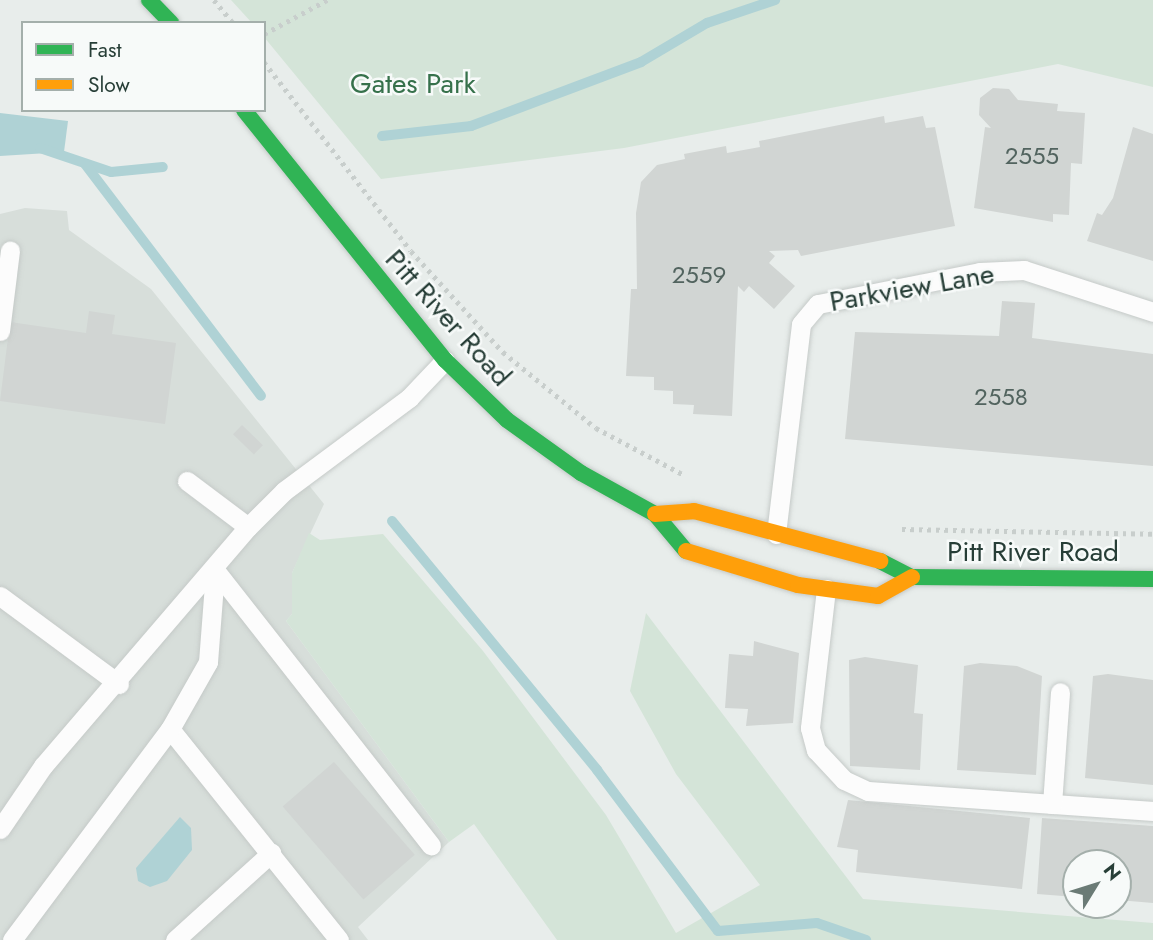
<!DOCTYPE html>
<style>
body{margin:0}
#map{position:relative;width:1153px;height:940px;overflow:hidden;background:#e8edeb;font-family:Jost,sans-serif}
div>[style]{position:absolute}
.built>*{inset:0;background:#d7deda}
.green>*{inset:0;background:#d4e4d8}
.water>*{inset:0;background:#afd2d5}
.stream>*{height:10px;margin:-5px;padding:0 5px;transform-origin:5px;border-radius:5px;background:#afd2d5}
.building>*{inset:0;background:#d1d5d3;transform-origin:0 0}
.path>*{height:4.5px;margin-top:-2.25px;transform-origin:0;background:repeating-linear-gradient(90deg,#c8cecc 0 3.5px,transparent 0 8.5px)}
.roads{filter:drop-shadow(0 0 2px #c5cac8) drop-shadow(0 0 2px #c5cac8)}
.lane>*{height:19px;margin:-9.5px;padding:0 9.5px;transform-origin:9.5px;border-radius:9.5px;background:#fcfcfc}
.fast>*{height:16px;margin:-8px;padding:0 8px;transform-origin:8px;border-radius:8px;background:#30b455}
.slow>*{height:16px;margin:-8px;padding:0 8px;transform-origin:8px;border-radius:8px;background:#ff9f0a}
span{translate:-50% -50%;white-space:nowrap;text-align:center;line-height:1.15;-webkit-text-stroke:5px #f7faf9;paint-order:stroke}
.number-label{font-size:24px;color:#52645f}
.number-label span{-webkit-text-stroke-width:0}
.park-label{font-size:28px;color:#36714b}
.street-label{font-size:28px;color:#273e37}
.legend{position:absolute;left:21px;top:21px;width:245px;height:91px;box-sizing:border-box;background:#f7faf9;border:2px solid #a4afab;margin:0;padding:9px 12px;list-style:none;font-size:21px;color:#273e37}
.legend li{display:flex;align-items:center;gap:14px;height:35px}
.legend b{width:35px;border:2px solid #a4afab}
.north{position:absolute;left:1062px;top:849px;width:70px;height:70px;box-sizing:border-box;background:#f7faf9;border:2px solid #a4afab;border-radius:50%;rotate:52deg;font-size:19px;font-weight:700;line-height:28px;text-align:center;color:#273e37}
.north::after{content:'';display:block;margin:auto;width:24px;height:32px;background:#6b7b76;clip-path:polygon(50% 0,100% 100%,50% 72%,0 100%)}
</style>
<div id="map">
<div class="built">
<div style="clip-path:polygon(25px 208px,67px 211px,69px 230px,151px 289px,324px 504px,292px 573px,292px 614px,286px 621px,449px 842px,358px 927px,368px 940px,0 940px,0 214px)"></div>
</div>
<div class="green">
<div style="clip-path:polygon(231px 0,1153px 0,1153px 87px,1058px 64px,624px 148px,381px 179px,264px 37px,264px 23px,252px 23px)"></div>
<div style="clip-path:polygon(309px 533px,320px 540px,383px 534px,483px 651px,606px 815px,676px 933px,760px 885px,676px 774px,630px 691px,646px 613px,863px 899px,1153px 923px,1153px 940px,557px 940px,474px 824px,449px 842px,286px 621px,292px 614px,292px 573px)"></div>
</div>
<div class="water">
<div style="clip-path:polygon(0 113px,68px 121px,64px 152px,0 156px)"></div>
<div style="clip-path:polygon(180px 817px,191px 828px,192px 850px,167px 881px,150px 887px,138px 881px,136px 868px)"></div>
</div>
<div class="stream">
<div style="left:382px;top:136px;width:90px;rotate:-6.4deg"></div>
<div style="left:471px;top:126px;width:182px;rotate:-20.6deg"></div>
<div style="left:641px;top:62px;width:77px;rotate:-30.6deg"></div>
<div style="left:707px;top:23px;width:72px;rotate:-18.7deg"></div>
<div style="left:40px;top:148px;width:75px;rotate:18.7deg"></div>
<div style="left:111px;top:172px;width:52px;rotate:-5.5deg"></div>
<div style="left:85px;top:164px;width:291px;rotate:52.8deg"></div>
<div style="left:392px;top:521px;width:323px;rotate:50.5deg"></div>
<div style="left:597px;top:770px;width:201px;rotate:53.1deg"></div>
<div style="left:718px;top:931px;width:99px;rotate:-4.6deg"></div>
<div style="left:817px;top:923px;width:52px;rotate:19.1deg"></div>
</div>
<div class="building">
<div style="clip-path:polygon(993px 88px,1009px 89px,1018px 100px,1058px 104px,1057px 111px,1085px 113px,1082px 164px,1071px 163px,1069px 215px,1053px 214px,1053px 222px,974px 208px,985px 127px,991px 128px,979px 115px,980px 98px)"></div>
<div style="clip-path:polygon(884px 116px,885px 123px,923px 116px,926px 128px,935px 127px,955px 226px,801px 256px,798px 250px,769px 251px,775px 256px,769px 263px,795px 286px,774px 309px,749px 286px,744px 292px,738px 286px,732px 416px,693px 414px,694px 405px,673px 404px,673px 391px,654px 390px,654px 377px,626px 376px,631px 289px,637px 289px,636px 213px,641px 182px,657px 165px,685px 159px,684px 154px,726px 146px,727px 153px,760px 147px,759px 141px)"></div>
<div style="clip-path:polygon(1133px 127px,1153px 134px,1153px 261px,1087px 241px,1097px 213px,1102px 215px,1113px 198px)"></div>
<div style="clip-path:polygon(1002px 301px,1035px 303px,1032px 338px,1153px 354px,1153px 466px,845px 439px,855px 332px,999px 336px)"></div>
<div style="clip-path:polygon(89px 311px,115px 315px,112px 334px,176px 343px,165px 424px,0 401px,10px 322px,86px 333px)"></div>
<div style="left:242px;top:425px;width:29px;height:13px;rotate:44deg"></div>
<div style="clip-path:polygon(754px 641px,799px 653px,793px 723px,746px 726px,748px 709px,725px 708px,729px 654px,753px 656px)"></div>
<div style="clip-path:polygon(865px 657px,918px 665px,914px 713px,923px 714px,920px 770px,850px 766px,849px 660px)"></div>
<div style="clip-path:polygon(980px 663px,1017px 666px,1042px 676px,1036px 775px,957px 770px,964px 666px)"></div>
<div style="clip-path:polygon(1108px 674px,1153px 680px,1153px 785px,1085px 778px,1093px 676px)"></div>
<div style="left:334px;top:762px;width:123px;height:68px;rotate:49deg"></div>
<div style="clip-path:polygon(848px 800px,1030px 818px,1022px 889px,856px 872px,858px 850px,837px 847px)"></div>
<div style="clip-path:polygon(1042px 818px,1153px 826px,1153px 903px,1118px 900px,1118px 863px,1076px 863px,1076px 897px,1037px 894px)"></div>
</div>
<div class="path">
<div style="left:214px;top:0;width:30px;rotate:50deg"></div>
<div style="left:264px;top:34px;width:72px;rotate:-28.4deg"></div>
<div style="left:264px;top:62px;width:239px;rotate:52.1deg"></div>
<div style="left:411px;top:251px;width:137px;rotate:47.7deg"></div>
<div style="left:503px;top:352px;width:120px;rotate:39.3deg"></div>
<div style="left:596px;top:428px;width:100px;rotate:28.1deg"></div>
<div style="left:902px;top:529px;width:251px;rotate:1.1deg"></div>
</div>
<div class="roads">
<div class="lane">
<div style="left:0;top:331px;width:81px;rotate:-82.9deg"></div>
<div style="left:187px;top:481px;width:76px;rotate:37deg"></div>
<div style="left:776px;top:534px;width:211px;rotate:-83.2deg"></div>
<div style="left:801px;top:324px;width:26px;rotate:-50deg"></div>
<div style="left:818px;top:304px;width:165px;rotate:-11.2deg"></div>
<div style="left:980px;top:272px;width:44px;rotate:-2.6deg"></div>
<div style="left:1024px;top:270px;width:136px;rotate:18deg"></div>
<div style="left:215px;top:570px;width:350px;rotate:51.9deg"></div>
<div style="left:826px;top:589px;width:140px;rotate:96.6deg"></div>
<div style="left:810px;top:728px;width:23px;rotate:75deg"></div>
<div style="left:816px;top:750px;width:41px;rotate:47deg"></div>
<div style="left:844px;top:780px;width:26px;rotate:25deg"></div>
<div style="left:868px;top:791px;width:286px;rotate:4deg"></div>
<div style="left:0;top:596px;width:148px;rotate:36.5deg"></div>
<div style="left:170px;top:729px;width:270px;rotate:51.3deg"></div>
<div style="left:1052px;top:804px;width:112px;rotate:-85.9deg"></div>
<div style="left:0;top:829px;width:76px;rotate:-55.7deg"></div>
<div style="left:43px;top:766px;width:315px;rotate:-49.4deg"></div>
<div style="left:248px;top:527px;width:51px;rotate:-45deg"></div>
<div style="left:284px;top:491px;width:156px;rotate:-36.6deg"></div>
<div style="left:409px;top:398px;width:52px;rotate:-46.5deg"></div>
<div style="left:12px;top:940px;width:264px;rotate:-53.2deg"></div>
<div style="left:170px;top:729px;width:77px;rotate:-60.4deg"></div>
<div style="left:208px;top:662px;width:92px;rotate:-85.6deg"></div>
<div style="left:175px;top:940px;width:130px;rotate:-42.2deg"></div>
</div>
<div class="fast">
<div style="left:149px;top:0;width:32px;rotate:46deg"></div>
<div style="left:244px;top:110px;width:321px;rotate:51.2deg"></div>
<div style="left:445px;top:360px;width:86px;rotate:44.1deg"></div>
<div style="left:507px;top:420px;width:91px;rotate:35.6deg"></div>
<div style="left:581px;top:473px;width:85px;rotate:29deg"></div>
<div style="left:655px;top:514px;width:48px;rotate:50deg"></div>
<div style="left:880px;top:561px;width:36px;rotate:27deg"></div>
<div style="left:912px;top:577px;width:241px;rotate:0.5deg"></div>
</div>
<div class="slow">
<div style="left:655px;top:514px;width:39px;rotate:-4deg"></div>
<div style="left:694px;top:511px;width:193px;rotate:15deg"></div>
<div style="left:686px;top:551px;width:117px;rotate:16.9deg"></div>
<div style="left:798px;top:585px;width:81px;rotate:7.8deg"></div>
<div style="left:878px;top:596px;width:39px;rotate:-29deg"></div>
</div>
</div>
<div class="number-label">
<span style="left:1032px;top:156px">2555</span>
<span style="left:699px;top:275px">2559</span>
<span style="left:1001px;top:397px">2558</span>
</div>
<div class="park-label">
<span style="left:413px;top:84px">Gates Park</span>
</div>
<div class="street-label">
<span style="left:912px;top:288px;rotate:-10deg">Parkview Lane</span>
<span style="left:448px;top:318px;rotate:48deg">Pitt River Road</span>
<span style="left:1033px;top:552px">Pitt River Road</span>
</div>
<ul class="legend">
<li><b style="height:9px;background:#30b455"></b>Fast</li>
<li><b style="height:9px;background:#ff9f0a"></b>Slow</li>
</ul>
<div class="north">N</div>
</div>
